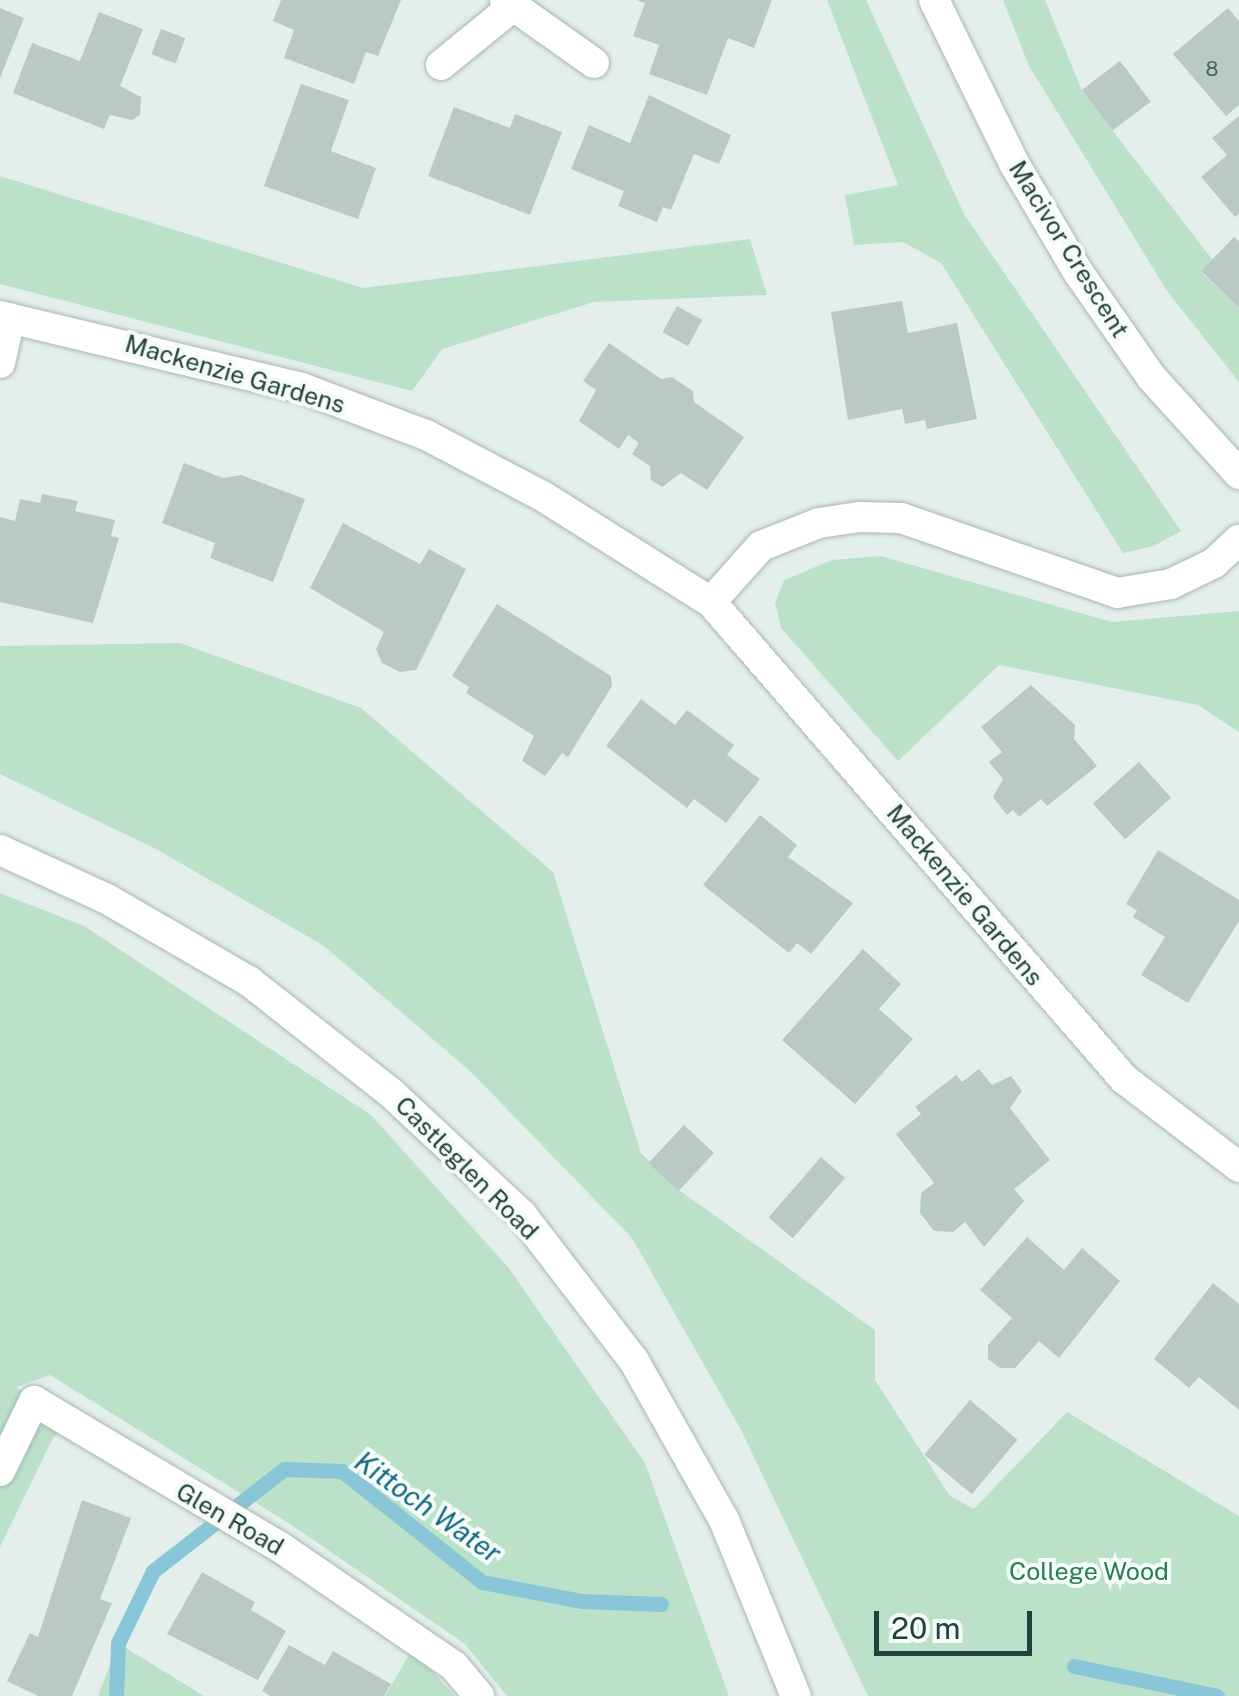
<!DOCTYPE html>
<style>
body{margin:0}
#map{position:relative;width:1239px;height:1696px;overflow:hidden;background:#e4efeb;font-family:"Public Sans",sans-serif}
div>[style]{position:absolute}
.green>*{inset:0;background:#bbe2c9}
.stream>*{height:15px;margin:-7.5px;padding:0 7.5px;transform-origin:7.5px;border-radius:7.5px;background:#88c6d8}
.building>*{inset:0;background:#b9cac4;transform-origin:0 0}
.roads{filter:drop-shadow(0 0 2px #a6b8b3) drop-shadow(0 0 2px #a6b8b3)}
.street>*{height:30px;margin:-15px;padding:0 15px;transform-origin:15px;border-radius:15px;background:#fff}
.secondary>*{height:30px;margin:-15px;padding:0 15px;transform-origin:15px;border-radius:15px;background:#fff}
span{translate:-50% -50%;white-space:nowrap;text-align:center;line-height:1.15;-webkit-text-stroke:8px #f5fbf8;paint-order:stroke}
.number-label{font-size:20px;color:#47655e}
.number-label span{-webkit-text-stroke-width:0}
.street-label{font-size:25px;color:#21433c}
.park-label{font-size:25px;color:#277e4f}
.water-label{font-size:28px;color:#156a85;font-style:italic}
.scale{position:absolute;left:874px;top:1611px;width:158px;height:45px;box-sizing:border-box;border:5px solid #21433c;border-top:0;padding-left:12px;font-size:30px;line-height:35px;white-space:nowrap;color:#21433c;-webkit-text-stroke:8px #f5fbf8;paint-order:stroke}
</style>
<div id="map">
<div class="green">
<div style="clip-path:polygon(827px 0,866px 0,964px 214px,1181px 531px,1154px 546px,1123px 553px,941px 263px,903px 242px,854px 245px,845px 195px,898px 185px)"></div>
<div style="clip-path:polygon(1003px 0,1045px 0,1082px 91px,1212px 259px,1201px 272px,1239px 308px,1239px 382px,1167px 291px,1104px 188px,1029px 66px)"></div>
<div style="clip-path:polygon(0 176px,363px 288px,750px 239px,767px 295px,594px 302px,442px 349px,412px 391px,0 284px)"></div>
<div style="clip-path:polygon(881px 556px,1112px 622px,1239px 611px,1239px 732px,1198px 705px,999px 665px,898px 761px,781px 628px,775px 603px,784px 580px,832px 560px)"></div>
<div style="clip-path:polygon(180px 643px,361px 708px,553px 872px,641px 1153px,679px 1190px,875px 1330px,875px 1380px,950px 1496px,974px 1509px,1067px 1412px,1239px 1516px,1239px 1696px,868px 1696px,741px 1430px,632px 1238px,470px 1071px,324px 946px,156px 849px,0 774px,0 646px)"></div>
<div style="clip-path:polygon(0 893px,84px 926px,371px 1115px,508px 1267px,645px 1463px,729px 1696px,507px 1696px,465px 1644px,290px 1524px,50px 1375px,16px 1387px,70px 1420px,53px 1438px,0 1547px)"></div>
<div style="clip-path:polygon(118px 1643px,204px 1696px,98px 1696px)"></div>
<div style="clip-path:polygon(412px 1650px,455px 1696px,385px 1696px)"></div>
</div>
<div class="stream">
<div style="left:1074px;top:1666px;width:146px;rotate:11.8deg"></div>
<div style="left:116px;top:1696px;width:53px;rotate:-87.8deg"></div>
<div style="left:118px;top:1643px;width:80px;rotate:-64.1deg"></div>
<div style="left:153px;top:1571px;width:166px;rotate:-37.9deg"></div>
<div style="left:284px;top:1469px;width:58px;rotate:2deg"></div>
<div style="left:342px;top:1471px;width:179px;rotate:38.4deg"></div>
<div style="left:482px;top:1582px;width:102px;rotate:10.8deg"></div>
<div style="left:582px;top:1601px;width:79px;rotate:2.2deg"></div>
</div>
<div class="building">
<div style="clip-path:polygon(281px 0,401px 0,378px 56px,366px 52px,354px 84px,284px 58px,294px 30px,273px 21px)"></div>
<div style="clip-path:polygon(637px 0,772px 0,754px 48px,728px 38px,707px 95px,649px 74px,659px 45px,633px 36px,645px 3px)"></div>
<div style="clip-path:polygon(0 8px,24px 18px,0 78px)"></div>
<div style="clip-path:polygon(1228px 8px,1239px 21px,1239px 105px,1226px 116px,1173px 54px)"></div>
<div style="clip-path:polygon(99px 12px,143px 29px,120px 86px,141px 97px,140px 115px,132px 120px,110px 115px,104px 129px,13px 93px,32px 43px,80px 61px)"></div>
<div style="left:161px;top:29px;width:26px;height:27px;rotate:21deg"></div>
<div style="left:1120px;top:61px;width:51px;height:48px;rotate:53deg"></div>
<div style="clip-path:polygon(301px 84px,349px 100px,331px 151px,376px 168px,358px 219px,264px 186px)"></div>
<div style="clip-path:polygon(649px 95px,731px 135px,719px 164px,694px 154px,671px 210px,663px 207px,657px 222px,618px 206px,624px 191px,571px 169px,589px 125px,630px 143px)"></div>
<div style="clip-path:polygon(454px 107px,510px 128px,515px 114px,562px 132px,530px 215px,428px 176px)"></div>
<div style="clip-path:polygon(1239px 116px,1239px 214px,1235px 217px,1201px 177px,1227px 155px,1212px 138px)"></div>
<div style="clip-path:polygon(1234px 237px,1239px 241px,1239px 308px,1201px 271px)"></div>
<div style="clip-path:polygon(902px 301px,908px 333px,957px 323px,977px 419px,927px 429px,925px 420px,905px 424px,902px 409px,848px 420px,831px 312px)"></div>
<div style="left:677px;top:306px;width:29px;height:30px;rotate:29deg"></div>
<div style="clip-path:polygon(609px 343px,661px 379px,672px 377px,693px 391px,694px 402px,744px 437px,707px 490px,681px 473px,662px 487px,651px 480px,650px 466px,632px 454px,639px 443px,628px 435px,619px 449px,579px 421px,596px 390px,583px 381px)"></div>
<div style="clip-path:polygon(184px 463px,223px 478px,241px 475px,305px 499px,273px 582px,210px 558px,215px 543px,162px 523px)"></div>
<div style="clip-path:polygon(42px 494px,78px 501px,75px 511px,115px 520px,111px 536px,119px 538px,93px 623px,0 602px,0 517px,15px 521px,20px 499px,40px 503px)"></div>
<div style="clip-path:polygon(343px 523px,420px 564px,429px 549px,466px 569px,416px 670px,400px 672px,382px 663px,376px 649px,384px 632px,310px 588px)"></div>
<div style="clip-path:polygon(497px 604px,611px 676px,612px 686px,568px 757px,562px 753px,545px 776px,522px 761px,534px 736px,466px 693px,469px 687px,452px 676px)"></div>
<div style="clip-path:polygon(1031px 685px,1075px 725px,1074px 739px,1097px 766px,1047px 806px,1041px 799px,1019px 817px,1013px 810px,1007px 815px,993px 797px,1003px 779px,989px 762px,1002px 752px,981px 727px)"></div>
<div style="clip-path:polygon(641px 699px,675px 725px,687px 710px,734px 745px,727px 755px,760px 779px,726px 823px,694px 799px,687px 808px,606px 746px)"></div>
<div style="left:1139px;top:762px;width:48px;height:62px;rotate:48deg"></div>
<div style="clip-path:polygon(760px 815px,797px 845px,788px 857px,853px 903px,811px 954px,797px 943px,789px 953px,703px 885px)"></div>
<div style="clip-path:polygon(1158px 850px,1239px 900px,1239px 921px,1188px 1003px,1141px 975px,1165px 937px,1133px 917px,1137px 910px,1126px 904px)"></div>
<div style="clip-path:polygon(863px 949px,901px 984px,879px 1009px,913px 1039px,855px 1104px,782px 1040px)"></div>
<div style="clip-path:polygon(979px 1069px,992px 1085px,1011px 1076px,1022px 1091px,1010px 1108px,1050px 1160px,1014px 1189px,1024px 1201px,984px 1247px,965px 1222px,953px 1232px,934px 1231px,920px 1213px,921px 1193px,934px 1183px,896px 1134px,921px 1114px,915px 1107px,956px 1075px,962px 1082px)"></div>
<div style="left:684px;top:1125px;width:41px;height:52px;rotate:43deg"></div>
<div style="left:821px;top:1157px;width:32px;height:80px;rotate:41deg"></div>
<div style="clip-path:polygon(1027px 1237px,1064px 1270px,1082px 1248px,1120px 1281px,1059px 1358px,1039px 1341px,1015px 1368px,1000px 1368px,988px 1359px,988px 1345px,1012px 1318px,980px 1290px)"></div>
<div style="clip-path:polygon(1213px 1283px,1239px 1304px,1239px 1410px,1199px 1377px,1189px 1388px,1154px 1359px)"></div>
<div style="left:970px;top:1400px;width:62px;height:71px;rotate:40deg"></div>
<div style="clip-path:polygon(82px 1500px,131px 1518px,100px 1599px,112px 1603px,72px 1696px,38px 1696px,7px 1681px,30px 1633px,38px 1637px)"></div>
<div style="clip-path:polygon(202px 1572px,255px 1602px,251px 1610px,286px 1631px,258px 1680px,167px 1634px)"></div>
<div style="clip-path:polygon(289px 1645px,325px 1665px,333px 1651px,391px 1684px,384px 1696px,270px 1696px,262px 1691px)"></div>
</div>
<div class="roads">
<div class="street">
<div style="left:505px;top:0;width:109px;rotate:35.3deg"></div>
<div style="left:441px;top:65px;width:90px;rotate:-39.2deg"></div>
<div style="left:0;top:316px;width:310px;rotate:13.4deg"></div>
<div style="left:302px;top:388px;width:133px;rotate:20.8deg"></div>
<div style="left:426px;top:435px;width:133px;rotate:27.7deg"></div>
<div style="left:544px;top:497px;width:197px;rotate:32.2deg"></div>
<div style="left:711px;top:602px;width:631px;rotate:49.11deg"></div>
<div style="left:1124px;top:1079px;width:145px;rotate:37.4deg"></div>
<div style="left:0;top:363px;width:46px;rotate:-77.5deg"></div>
<div style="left:711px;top:602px;width:75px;rotate:-48.2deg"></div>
<div style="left:761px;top:546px;width:62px;rotate:-21.6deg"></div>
<div style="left:819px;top:523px;width:40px;rotate:-8.5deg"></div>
<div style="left:859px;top:517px;width:42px;rotate:1.4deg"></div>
<div style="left:901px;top:518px;width:229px;rotate:19.1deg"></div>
<div style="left:1117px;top:593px;width:55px;rotate:-9.5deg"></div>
<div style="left:1171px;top:584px;width:48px;rotate:-26deg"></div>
<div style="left:1214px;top:563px;width:34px;rotate:-43deg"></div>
<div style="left:0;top:1471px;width:78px;rotate:-64.1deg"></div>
<div style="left:34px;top:1401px;width:286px;rotate:30.7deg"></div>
<div style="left:280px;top:1547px;width:211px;rotate:34.4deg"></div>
<div style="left:454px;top:1666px;width:39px;rotate:50deg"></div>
</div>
<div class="secondary">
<div style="left:934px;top:0;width:184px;rotate:63.9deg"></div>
<div style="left:1015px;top:165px;width:124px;rotate:59.5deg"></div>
<div style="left:1078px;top:272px;width:129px;rotate:55.1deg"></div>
<div style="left:1152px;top:378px;width:130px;rotate:47.8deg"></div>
<div style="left:0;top:850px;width:118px;rotate:24.6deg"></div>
<div style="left:107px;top:899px;width:165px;rotate:30.1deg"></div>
<div style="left:250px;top:982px;width:178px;rotate:38.2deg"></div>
<div style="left:390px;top:1092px;width:180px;rotate:43deg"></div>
<div style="left:522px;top:1215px;width:184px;rotate:52.5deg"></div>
<div style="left:634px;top:1361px;width:183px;rotate:60.5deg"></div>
<div style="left:724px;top:1520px;width:190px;rotate:67.8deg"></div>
</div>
</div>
<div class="number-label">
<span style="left:1212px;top:69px">8</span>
</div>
<div class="street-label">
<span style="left:1069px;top:249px;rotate:58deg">Macivor Crescent</span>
<span style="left:235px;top:374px;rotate:16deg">Mackenzie Gardens</span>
<span style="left:965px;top:895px;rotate:50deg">Mackenzie Gardens</span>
<span style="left:467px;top:1168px;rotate:45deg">Castleglen Road</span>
<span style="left:230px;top:1519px;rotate:30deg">Glen Road</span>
</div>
<div class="park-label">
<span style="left:1089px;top:1571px">College Wood</span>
</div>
<div class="water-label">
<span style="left:428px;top:1507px;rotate:35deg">Kittoch Water</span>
</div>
<div class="scale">20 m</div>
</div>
